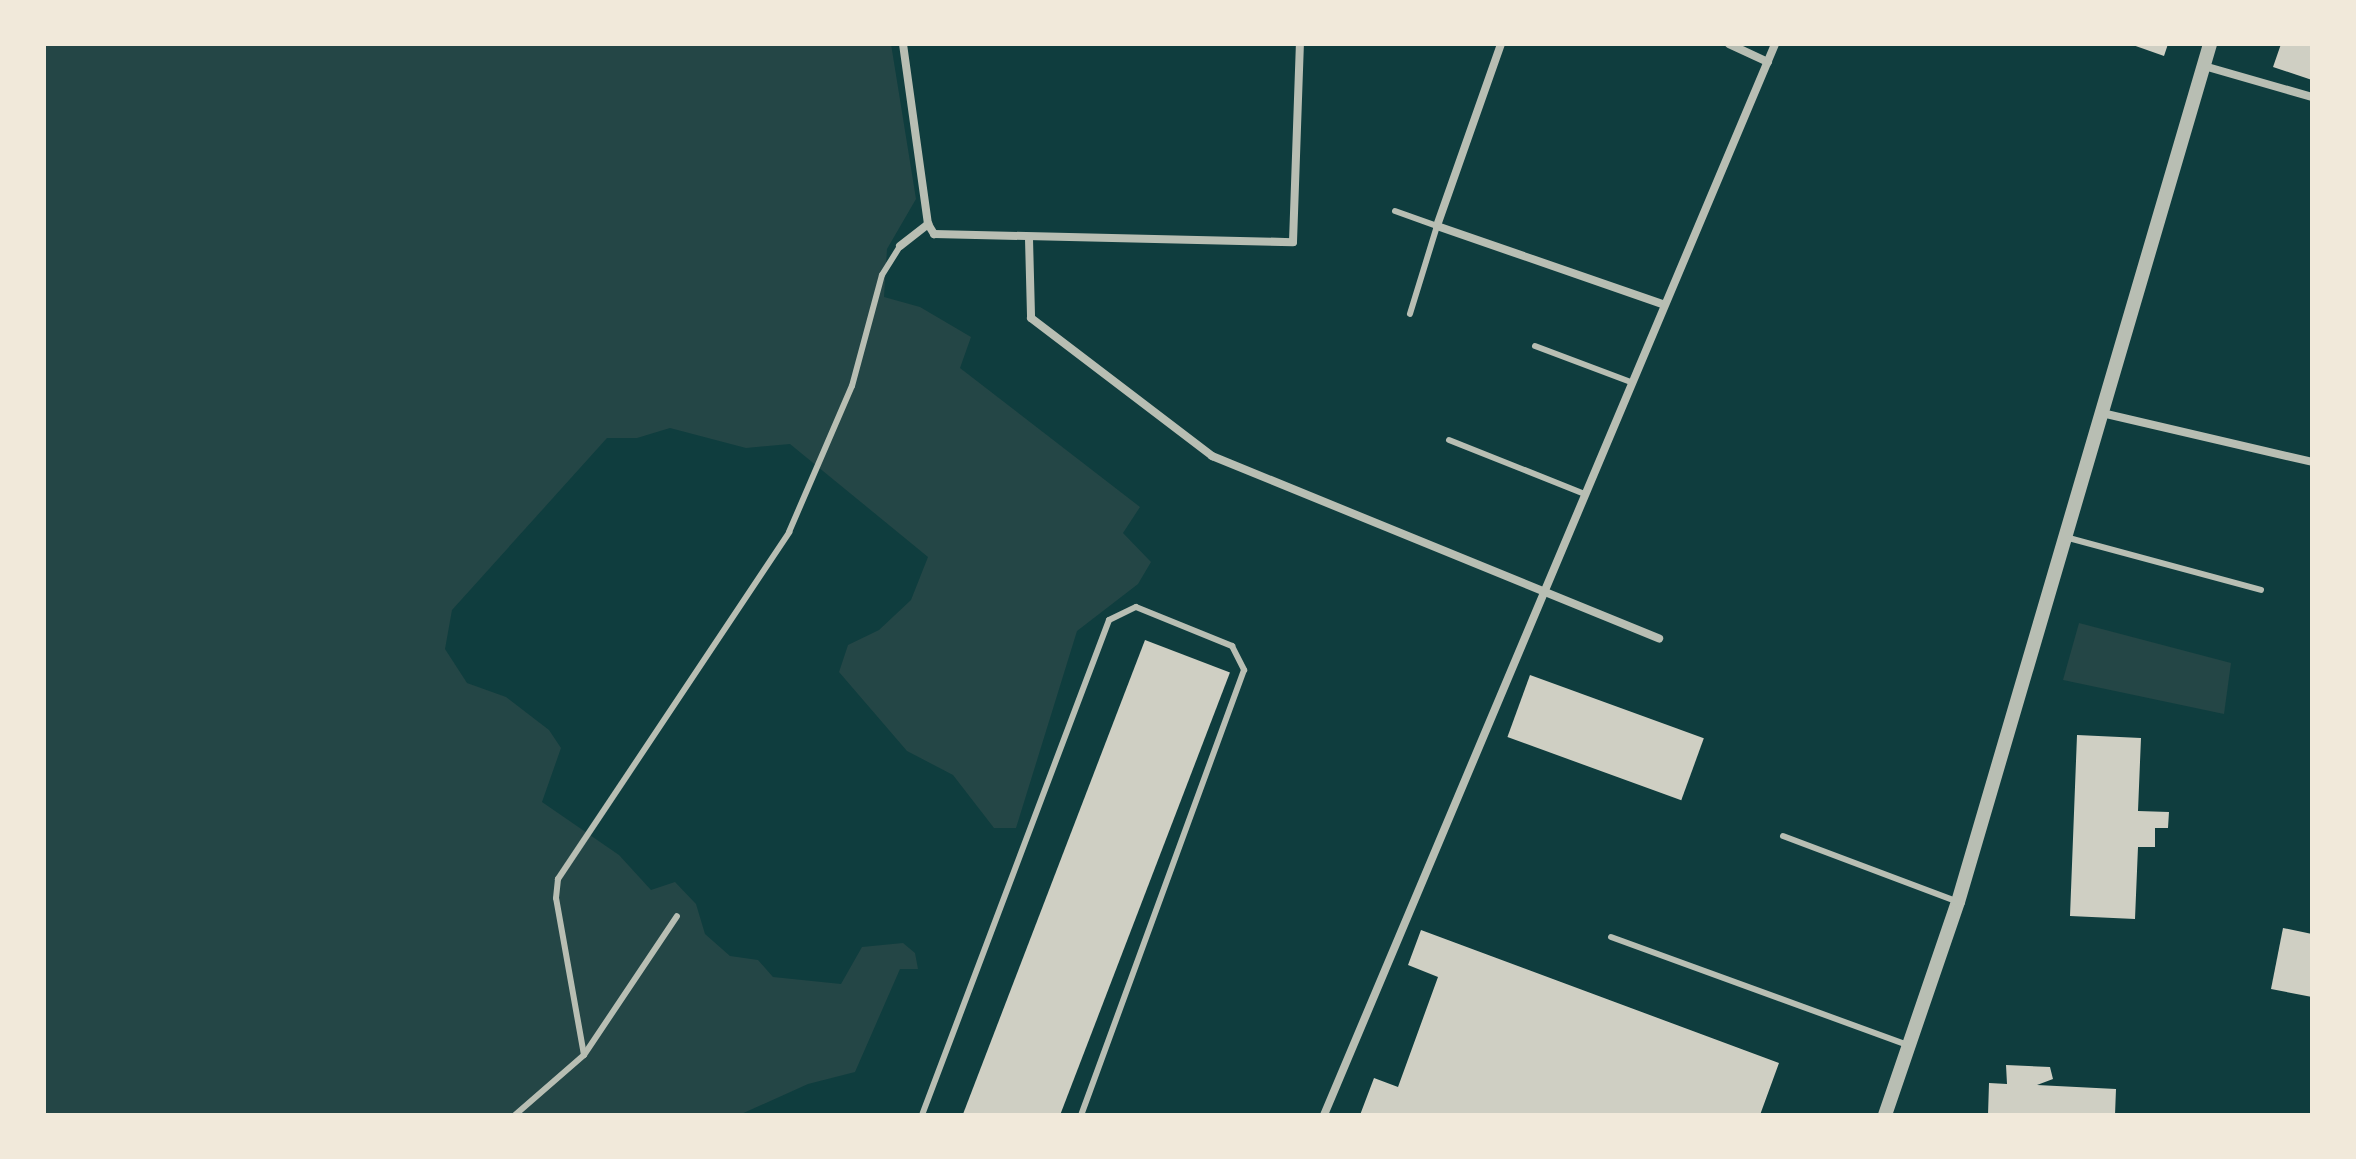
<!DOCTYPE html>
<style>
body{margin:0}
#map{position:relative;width:2356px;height:1159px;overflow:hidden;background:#0f3d3e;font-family:Commissioner,sans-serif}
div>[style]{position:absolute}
.green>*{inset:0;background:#244646}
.building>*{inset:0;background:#cfcfc3;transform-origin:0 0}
.service>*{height:6px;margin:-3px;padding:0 3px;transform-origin:3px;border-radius:3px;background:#b8beb3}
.minor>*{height:8px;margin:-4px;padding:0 4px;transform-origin:4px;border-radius:4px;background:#b8beb3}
.tertiary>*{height:14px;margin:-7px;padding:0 7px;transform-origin:7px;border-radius:7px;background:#b8beb3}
span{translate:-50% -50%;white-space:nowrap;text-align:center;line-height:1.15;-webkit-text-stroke:7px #f1e9da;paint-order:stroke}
.frame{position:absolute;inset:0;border:46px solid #f1e9da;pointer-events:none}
</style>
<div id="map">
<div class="green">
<div style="clip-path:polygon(44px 44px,891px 44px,916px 199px,887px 249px,884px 297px,920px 307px,971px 337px,960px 368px,1140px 507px,1123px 533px,1151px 562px,1138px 584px,1077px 631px,1016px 828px,994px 828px,953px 775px,907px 751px,839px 672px,848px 645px,879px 630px,911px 600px,928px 557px,790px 444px,746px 448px,670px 428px,637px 438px,607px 438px,452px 610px,445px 649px,467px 683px,506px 697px,549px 730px,561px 748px,542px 802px,619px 855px,651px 890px,675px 882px,696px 904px,705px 934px,730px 956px,758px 960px,773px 977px,841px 984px,862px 947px,903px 943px,915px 953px,918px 969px,900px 969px,855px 1072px,808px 1084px,739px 1115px,44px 1115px)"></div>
<div style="clip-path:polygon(2079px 623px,2231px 663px,2224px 714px,2063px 680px)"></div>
</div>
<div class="building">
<div style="clip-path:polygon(2130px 44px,2168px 44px,2164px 56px)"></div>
<div style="clip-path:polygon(2281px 44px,2312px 44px,2312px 80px,2273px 67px)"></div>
<div style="left:1145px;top:640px;width:91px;height:508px;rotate:21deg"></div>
<div style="left:1530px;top:675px;width:185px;height:66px;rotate:20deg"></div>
<div style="clip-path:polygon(2077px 735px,2141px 738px,2138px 811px,2169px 812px,2168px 828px,2155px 828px,2155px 847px,2138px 847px,2135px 919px,2070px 916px)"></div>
<div style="clip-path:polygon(2283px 928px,2312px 934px,2312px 997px,2271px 989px)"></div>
<div style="clip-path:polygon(1421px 930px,1779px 1063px,1760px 1115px,1360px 1115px,1374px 1078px,1398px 1087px,1438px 977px,1408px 965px)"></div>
<div style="clip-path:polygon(2006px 1065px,2050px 1067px,2053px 1079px,2037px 1085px,2116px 1089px,2115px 1115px,1988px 1115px,1989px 1083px,2007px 1084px)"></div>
</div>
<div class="service">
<div style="left:1395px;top:211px;width:45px;rotate:19.7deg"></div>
<div style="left:1437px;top:226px;width:92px;rotate:107.1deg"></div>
<div style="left:1535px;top:346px;width:103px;rotate:20.6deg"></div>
<div style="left:1449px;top:440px;width:146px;rotate:21.7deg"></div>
<div style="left:2065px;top:537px;width:203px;rotate:15.1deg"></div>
<div style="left:1783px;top:836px;width:185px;rotate:20.6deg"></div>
<div style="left:1611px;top:937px;width:316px;rotate:20deg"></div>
<div style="left:584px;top:1055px;width:159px;rotate:-100.1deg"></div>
<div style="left:556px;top:898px;width:19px;rotate:-84deg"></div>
<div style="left:558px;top:879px;width:417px;rotate:-56.3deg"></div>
<div style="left:789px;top:532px;width:159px;rotate:-66.7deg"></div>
<div style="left:852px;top:386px;width:115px;rotate:-74.9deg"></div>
<div style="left:882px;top:275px;width:34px;rotate:-58deg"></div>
<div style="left:515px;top:1115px;width:91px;rotate:-41deg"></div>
<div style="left:584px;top:1055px;width:167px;rotate:-56.2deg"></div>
<div style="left:922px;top:1115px;width:529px;rotate:-69.3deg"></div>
<div style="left:1109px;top:620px;width:30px;rotate:-26deg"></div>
<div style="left:1136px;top:607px;width:104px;rotate:22.1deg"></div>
<div style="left:1232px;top:646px;width:27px;rotate:63deg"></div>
<div style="left:1244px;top:670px;width:474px;rotate:110.1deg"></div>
</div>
<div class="minor">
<div style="left:903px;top:44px;width:182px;rotate:82.1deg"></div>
<div style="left:928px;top:224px;width:12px;rotate:59deg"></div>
<div style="left:934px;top:234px;width:359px;rotate:1.3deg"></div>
<div style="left:1293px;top:242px;width:198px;rotate:-88deg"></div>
<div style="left:1501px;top:44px;width:193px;rotate:109.4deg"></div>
<div style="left:1437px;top:226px;width:238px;rotate:19.1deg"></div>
<div style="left:1729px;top:44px;width:43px;rotate:24.8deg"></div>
<div style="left:2204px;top:66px;width:112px;rotate:16deg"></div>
<div style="left:1029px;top:239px;width:79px;rotate:88.5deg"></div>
<div style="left:1031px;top:318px;width:228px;rotate:37.3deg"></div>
<div style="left:1212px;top:456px;width:483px;rotate:22.2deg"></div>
<div style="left:900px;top:246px;width:36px;rotate:-38deg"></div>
<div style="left:2102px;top:413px;width:216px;rotate:13.1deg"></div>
<div style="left:1324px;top:1115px;width:1162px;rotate:-67.16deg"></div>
</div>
<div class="tertiary">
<div style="left:1885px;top:1115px;width:225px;rotate:-71.1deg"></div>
<div style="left:1958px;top:902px;width:894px;rotate:-73.63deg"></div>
</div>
<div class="frame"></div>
</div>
